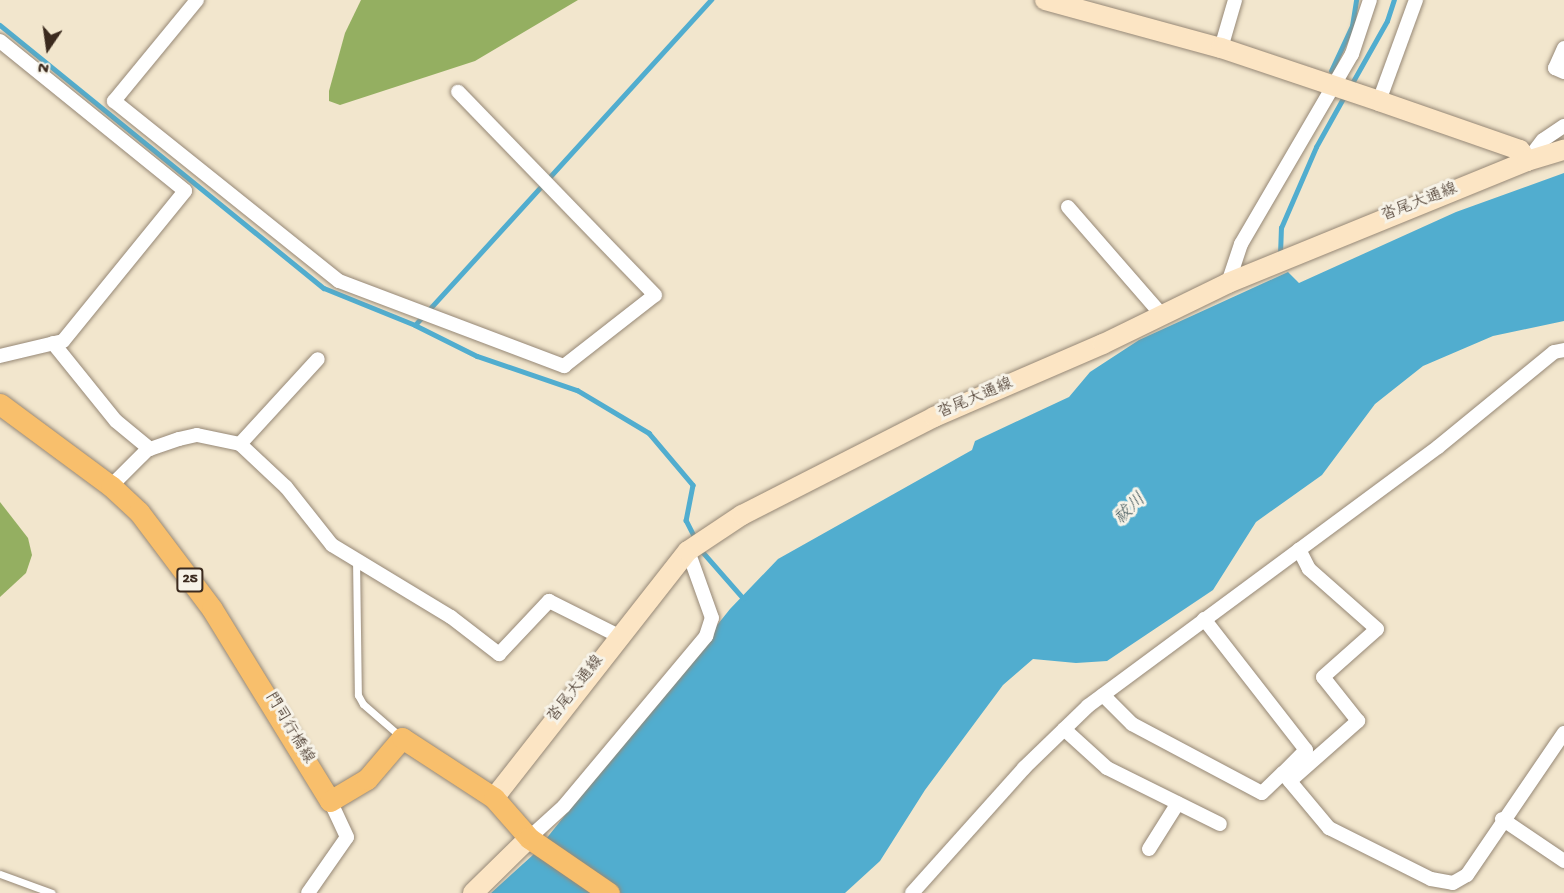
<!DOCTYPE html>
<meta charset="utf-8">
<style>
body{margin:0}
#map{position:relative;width:1564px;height:893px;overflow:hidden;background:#f2e6cd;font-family:"Gochi Hand","Klee One",sans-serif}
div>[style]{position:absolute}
.forest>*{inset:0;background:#94af61}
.water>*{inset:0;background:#51adcf}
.stream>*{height:4.5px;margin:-2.25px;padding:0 2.25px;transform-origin:2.25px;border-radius:2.25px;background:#51adcf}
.roads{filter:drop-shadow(0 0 2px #968876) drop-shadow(0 0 2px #968876)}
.lane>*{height:7px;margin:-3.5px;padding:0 3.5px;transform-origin:3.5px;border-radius:3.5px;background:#fff}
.street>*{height:14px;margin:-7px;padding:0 7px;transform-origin:7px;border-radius:7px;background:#fff}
.secondary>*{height:20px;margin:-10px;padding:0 10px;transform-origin:10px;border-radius:10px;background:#fce5c4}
.primary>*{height:21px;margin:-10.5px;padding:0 10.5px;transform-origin:10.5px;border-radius:10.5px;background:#f8bf6c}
span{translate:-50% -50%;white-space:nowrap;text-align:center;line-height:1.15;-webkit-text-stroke:6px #f7f3e8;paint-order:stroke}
.shield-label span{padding:2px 4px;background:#f7f3e8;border:2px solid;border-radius:4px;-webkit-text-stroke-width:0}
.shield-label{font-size:15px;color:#3b2a1e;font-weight:700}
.street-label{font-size:16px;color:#3b2a1e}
.water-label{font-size:18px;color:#43585c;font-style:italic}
.north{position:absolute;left:18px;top:18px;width:60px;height:60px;-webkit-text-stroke:4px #f7f3e8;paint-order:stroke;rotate:193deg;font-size:16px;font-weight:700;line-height:24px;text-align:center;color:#3b2a1e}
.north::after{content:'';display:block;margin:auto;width:21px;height:27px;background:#3b2a1e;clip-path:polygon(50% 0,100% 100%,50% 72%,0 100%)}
</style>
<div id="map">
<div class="forest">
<div style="clip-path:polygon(361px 0,578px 0,475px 61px,340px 105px,329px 101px,329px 91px,345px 33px)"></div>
<div style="clip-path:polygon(0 502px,28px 538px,32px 555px,26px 573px,0 597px)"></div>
</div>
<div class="water">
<div style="clip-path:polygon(1564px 173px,1564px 321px,1493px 336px,1423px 366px,1375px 404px,1322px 475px,1256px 522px,1213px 590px,1107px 661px,1076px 663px,1033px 659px,1003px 685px,925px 790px,880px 861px,845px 893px,491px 893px,534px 854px,730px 609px,778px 559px,972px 450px,975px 441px,1069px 397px,1090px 372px,1139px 340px,1288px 272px,1299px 283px,1456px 212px)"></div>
</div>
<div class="stream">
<div style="left:0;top:25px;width:417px;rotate:39.1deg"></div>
<div style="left:324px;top:288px;width:98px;rotate:22.1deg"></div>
<div style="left:415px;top:325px;width:69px;rotate:26.6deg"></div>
<div style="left:477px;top:356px;width:106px;rotate:18.8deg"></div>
<div style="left:577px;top:390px;width:84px;rotate:30.8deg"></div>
<div style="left:649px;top:433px;width:68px;rotate:49.8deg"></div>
<div style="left:693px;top:485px;width:36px;rotate:101deg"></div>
<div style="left:686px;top:520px;width:22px;rotate:63deg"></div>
<div style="left:1331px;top:71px;width:50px;rotate:-65deg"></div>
<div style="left:1352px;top:26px;width:26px;rotate:-81deg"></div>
<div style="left:1351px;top:85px;width:73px;rotate:-60.6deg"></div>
<div style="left:1387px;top:21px;width:22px;rotate:-72deg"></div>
<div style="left:1280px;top:255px;width:27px;rotate:-88deg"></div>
<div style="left:1281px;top:228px;width:88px;rotate:-66.6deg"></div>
<div style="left:1316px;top:147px;width:60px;rotate:-60.9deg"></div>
<div style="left:415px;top:325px;width:440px;rotate:-47.7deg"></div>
<div style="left:701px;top:550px;width:64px;rotate:48.8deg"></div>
<div style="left:743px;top:598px;width:3px;rotate:-18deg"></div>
</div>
<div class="roads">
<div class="lane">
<div style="left:356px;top:559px;width:136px;rotate:89.2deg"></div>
<div style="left:358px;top:695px;width:10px;rotate:61deg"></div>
<div style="left:363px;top:704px;width:49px;rotate:40.9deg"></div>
<div style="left:0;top:874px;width:55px;rotate:20.1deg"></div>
</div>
<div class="street">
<div style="left:197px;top:0;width:131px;rotate:129.4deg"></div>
<div style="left:114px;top:101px;width:288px;rotate:38.7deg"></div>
<div style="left:339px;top:281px;width:241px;rotate:20.7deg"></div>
<div style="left:564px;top:366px;width:115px;rotate:-38deg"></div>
<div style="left:655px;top:295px;width:283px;rotate:-134.1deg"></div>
<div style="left:0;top:41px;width:238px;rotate:39deg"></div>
<div style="left:185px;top:191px;width:193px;rotate:129.1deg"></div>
<div style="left:63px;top:341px;width:65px;rotate:166.6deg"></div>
<div style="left:1221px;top:48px;width:50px;rotate:-73.7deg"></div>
<div style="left:1564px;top:48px;width:22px;rotate:114deg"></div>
<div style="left:1555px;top:68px;width:10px;rotate:24deg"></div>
<div style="left:1379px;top:101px;width:108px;rotate:-69.9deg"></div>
<div style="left:1527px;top:161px;width:26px;rotate:-53deg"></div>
<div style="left:1543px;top:140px;width:25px;rotate:-34deg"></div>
<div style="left:1068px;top:207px;width:140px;rotate:49deg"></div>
<div style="left:1228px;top:283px;width:41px;rotate:-71.6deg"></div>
<div style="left:1241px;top:244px;width:220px;rotate:-59.7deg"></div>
<div style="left:1352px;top:54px;width:57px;rotate:-71.6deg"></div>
<div style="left:53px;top:343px;width:100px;rotate:51.1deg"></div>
<div style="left:116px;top:421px;width:44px;rotate:39.5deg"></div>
<div style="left:240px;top:444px;width:115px;rotate:-47.5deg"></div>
<div style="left:111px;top:486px;width:51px;rotate:-45deg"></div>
<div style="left:147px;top:450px;width:34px;rotate:-19deg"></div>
<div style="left:179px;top:439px;width:18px;rotate:-13deg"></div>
<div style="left:197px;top:435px;width:44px;rotate:11.8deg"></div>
<div style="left:240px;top:444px;width:63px;rotate:43.1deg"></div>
<div style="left:286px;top:487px;width:74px;rotate:51.6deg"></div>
<div style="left:332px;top:545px;width:139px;rotate:31.2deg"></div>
<div style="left:451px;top:617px;width:61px;rotate:37.6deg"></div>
<div style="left:499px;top:654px;width:73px;rotate:-46.7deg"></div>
<div style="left:549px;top:601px;width:78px;rotate:26.6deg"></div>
<div style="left:1204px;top:619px;width:166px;rotate:52.1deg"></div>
<div style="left:1306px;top:750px;width:33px;rotate:135deg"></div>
<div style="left:1283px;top:773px;width:72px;rotate:50.1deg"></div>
<div style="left:1329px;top:828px;width:114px;rotate:26.6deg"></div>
<div style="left:1431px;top:879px;width:22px;rotate:10deg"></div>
<div style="left:1453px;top:883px;width:16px;rotate:-30deg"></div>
<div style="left:1467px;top:875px;width:172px;rotate:-55.7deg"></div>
<div style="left:1103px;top:695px;width:41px;rotate:45deg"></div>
<div style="left:1132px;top:724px;width:147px;rotate:28deg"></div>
<div style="left:1262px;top:793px;width:29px;rotate:-44deg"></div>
<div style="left:1064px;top:729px;width:58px;rotate:42.2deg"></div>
<div style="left:1107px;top:768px;width:126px;rotate:26.4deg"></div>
<div style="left:1290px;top:781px;width:91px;rotate:-41.4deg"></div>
<div style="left:1358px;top:721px;width:56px;rotate:-128.5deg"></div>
<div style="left:1323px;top:677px;width:72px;rotate:-41.6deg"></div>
<div style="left:1377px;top:629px;width:91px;rotate:-138.6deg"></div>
<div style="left:1309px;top:569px;width:22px;rotate:-117deg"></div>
<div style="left:1502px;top:819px;width:75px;rotate:34.1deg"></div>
<div style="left:529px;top:838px;width:47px;rotate:-42.4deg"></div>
<div style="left:564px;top:806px;width:222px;rotate:-50.1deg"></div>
<div style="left:706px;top:636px;width:19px;rotate:-72deg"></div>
<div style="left:712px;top:618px;width:71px;rotate:-109.7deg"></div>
<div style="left:1149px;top:849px;width:54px;rotate:-57.8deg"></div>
<div style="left:308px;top:893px;width:68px;rotate:-55.1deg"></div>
<div style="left:347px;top:837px;width:40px;rotate:-115deg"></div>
<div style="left:912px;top:893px;width:168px;rotate:-48.1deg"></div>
<div style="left:1024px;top:768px;width:89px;rotate:-44.1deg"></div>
<div style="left:1088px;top:706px;width:435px;rotate:-36.5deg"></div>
<div style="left:1438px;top:447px;width:150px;rotate:-39.3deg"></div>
<div style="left:1554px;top:352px;width:10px;rotate:-11deg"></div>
</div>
<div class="secondary">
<div style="left:1045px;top:0;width:182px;rotate:15.3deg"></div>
<div style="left:1221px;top:48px;width:167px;rotate:18.5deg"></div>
<div style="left:1379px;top:101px;width:149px;rotate:19.2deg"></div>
<div style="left:1520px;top:150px;width:13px;rotate:58deg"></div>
<div style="left:494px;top:798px;width:314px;rotate:-51.9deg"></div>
<div style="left:688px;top:551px;width:65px;rotate:-33.7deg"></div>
<div style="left:742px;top:515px;width:216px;rotate:-27deg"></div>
<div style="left:934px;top:417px;width:184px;rotate:-23.4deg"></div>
<div style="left:1103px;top:344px;width:139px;rotate:-26deg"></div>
<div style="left:1228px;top:283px;width:323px;rotate:-22.2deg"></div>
<div style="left:1527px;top:161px;width:39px;rotate:-17deg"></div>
<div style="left:473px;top:893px;width:78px;rotate:-44.5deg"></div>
</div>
<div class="primary">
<div style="left:0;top:404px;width:138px;rotate:36.5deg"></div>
<div style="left:111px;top:486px;width:38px;rotate:43deg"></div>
<div style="left:139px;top:512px;width:121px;rotate:53deg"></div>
<div style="left:212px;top:609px;width:225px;rotate:58.4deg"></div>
<div style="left:330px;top:801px;width:43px;rotate:-30.7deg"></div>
<div style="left:367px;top:779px;width:54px;rotate:-49.5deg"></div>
<div style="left:402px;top:738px;width:110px;rotate:33.1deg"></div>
<div style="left:494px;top:798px;width:53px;rotate:48.8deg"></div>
<div style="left:529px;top:838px;width:97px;rotate:34.5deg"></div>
</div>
</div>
<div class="shield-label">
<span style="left:190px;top:580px">25</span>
</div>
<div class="street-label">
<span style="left:1420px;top:204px;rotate:-21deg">沓尾大通線</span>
<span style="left:976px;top:400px;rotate:-23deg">沓尾大通線</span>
<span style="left:577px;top:690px;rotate:-52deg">沓尾大通線</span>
<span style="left:288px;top:729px;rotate:59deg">門司行橋線</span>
</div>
<div class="water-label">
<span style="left:1131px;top:510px;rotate:-44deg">祓川</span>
</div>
<div class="north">N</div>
</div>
